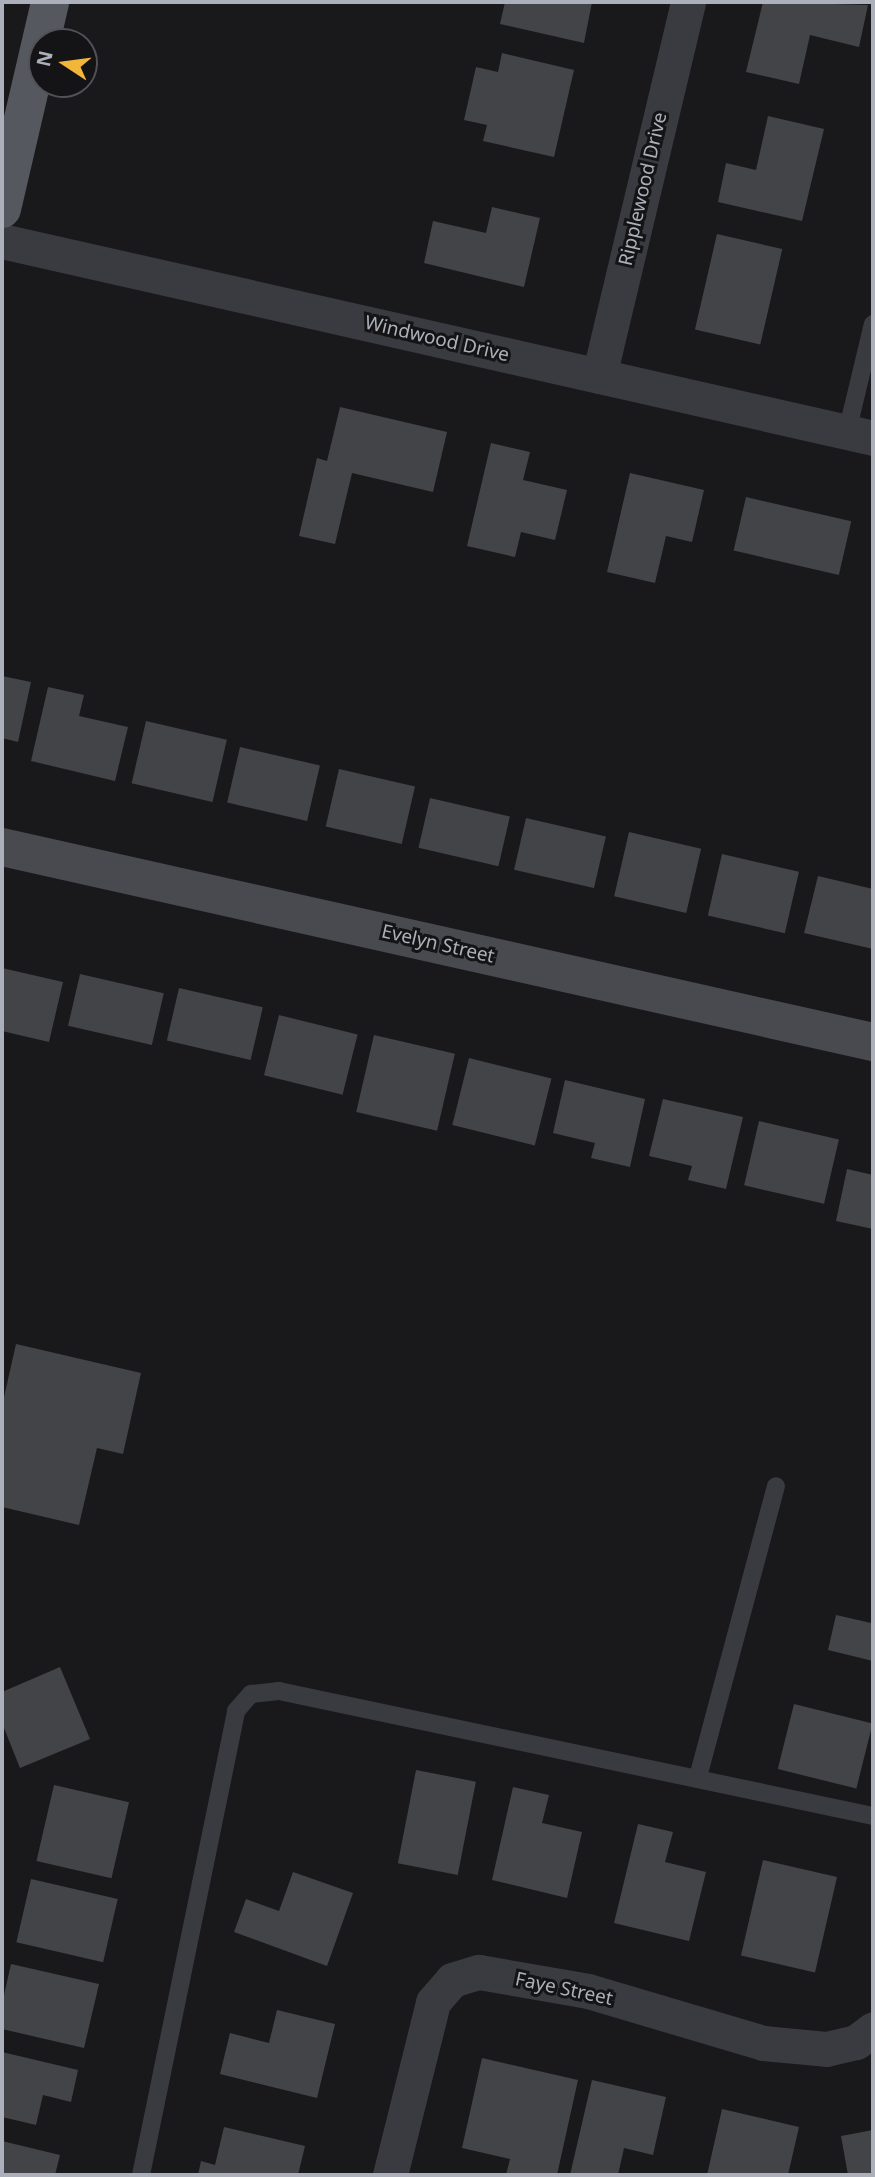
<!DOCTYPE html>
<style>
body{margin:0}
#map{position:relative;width:875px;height:2177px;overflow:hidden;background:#19191b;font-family:"Noto Sans",sans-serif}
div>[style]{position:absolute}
.building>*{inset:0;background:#434448;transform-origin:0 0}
.lane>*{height:18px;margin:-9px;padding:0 9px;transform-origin:9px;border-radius:9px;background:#3a3b40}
.street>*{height:35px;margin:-17.5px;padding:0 17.5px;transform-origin:17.5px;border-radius:17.5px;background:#3a3b40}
.secondary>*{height:38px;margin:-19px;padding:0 19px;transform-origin:19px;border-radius:19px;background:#484a50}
.primary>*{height:38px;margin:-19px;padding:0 19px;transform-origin:19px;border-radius:19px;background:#56585f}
span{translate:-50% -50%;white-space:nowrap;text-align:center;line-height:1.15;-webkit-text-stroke:6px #141416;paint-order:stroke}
.street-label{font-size:19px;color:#abb0ba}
.frame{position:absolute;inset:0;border:4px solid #abb0ba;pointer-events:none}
.north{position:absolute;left:28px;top:28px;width:70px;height:70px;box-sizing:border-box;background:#141416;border:2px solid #505258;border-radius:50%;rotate:283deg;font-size:19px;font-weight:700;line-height:28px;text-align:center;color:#abb0ba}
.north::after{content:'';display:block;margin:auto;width:24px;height:32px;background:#f2b63a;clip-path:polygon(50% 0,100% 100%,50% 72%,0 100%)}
</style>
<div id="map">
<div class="building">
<div style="clip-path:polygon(505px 2px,592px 2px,584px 43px,500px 24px)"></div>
<div style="clip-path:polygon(763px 2px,868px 5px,859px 47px,810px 35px,799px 84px,746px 72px)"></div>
<div style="clip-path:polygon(502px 53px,574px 70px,554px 157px,483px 141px,487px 125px,464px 120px,476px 67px,498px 72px)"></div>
<div style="clip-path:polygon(768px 116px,824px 129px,802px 221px,718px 202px,726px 163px,756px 170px)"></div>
<div style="clip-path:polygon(492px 207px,540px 218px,524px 287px,424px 263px,433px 221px,486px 233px)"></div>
<div style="left:717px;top:234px;width:67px;height:98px;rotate:13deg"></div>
<div style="clip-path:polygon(340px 407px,447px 432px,433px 492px,352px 473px,335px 544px,299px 536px,317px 458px,327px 461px)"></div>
<div style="clip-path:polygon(491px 443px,530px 452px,523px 480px,567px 490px,555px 540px,521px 532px,515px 557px,467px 546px)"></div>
<div style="clip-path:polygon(630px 473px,704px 490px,692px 542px,666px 536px,655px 583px,607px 572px)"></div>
<div style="left:746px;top:497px;width:108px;height:55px;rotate:13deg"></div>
<div style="clip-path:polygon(2px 676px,31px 682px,18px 742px,2px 738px)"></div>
<div style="clip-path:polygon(48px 687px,84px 695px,79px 716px,128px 727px,115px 781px,31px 761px)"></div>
<div style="left:146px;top:721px;width:83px;height:64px;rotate:13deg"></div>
<div style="left:240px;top:747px;width:82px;height:57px;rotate:13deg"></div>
<div style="left:339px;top:769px;width:78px;height:59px;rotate:13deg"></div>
<div style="left:430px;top:798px;width:82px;height:51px;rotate:13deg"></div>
<div style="left:526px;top:818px;width:82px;height:53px;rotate:13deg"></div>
<div style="left:629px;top:832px;width:74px;height:66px;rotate:13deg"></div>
<div style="left:722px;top:854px;width:79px;height:63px;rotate:13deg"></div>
<div style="clip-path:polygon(818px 876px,873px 889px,873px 949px,804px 933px)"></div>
<div style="clip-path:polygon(2px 968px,63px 982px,49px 1042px,2px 1031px)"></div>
<div style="left:80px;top:974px;width:86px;height:53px;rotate:13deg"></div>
<div style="left:179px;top:988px;width:86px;height:54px;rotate:13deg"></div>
<div style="left:279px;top:1015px;width:81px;height:62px;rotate:14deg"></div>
<div style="left:374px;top:1035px;width:83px;height:79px;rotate:13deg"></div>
<div style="left:469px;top:1058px;width:85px;height:69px;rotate:14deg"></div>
<div style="clip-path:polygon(565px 1080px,645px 1099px,630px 1167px,591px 1158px,595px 1143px,553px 1133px)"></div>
<div style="clip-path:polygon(663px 1099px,743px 1117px,726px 1189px,688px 1180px,692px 1166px,649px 1156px)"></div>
<div style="left:759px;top:1121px;width:82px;height:66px;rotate:13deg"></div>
<div style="clip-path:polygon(847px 1169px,873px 1175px,873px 1229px,836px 1221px)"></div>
<div style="clip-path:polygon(16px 1344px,141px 1373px,123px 1454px,97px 1448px,79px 1525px,2px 1507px,2px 1406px)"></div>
<div style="clip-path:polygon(836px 1615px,871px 1623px,873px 1619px,873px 1661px,828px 1650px)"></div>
<div style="clip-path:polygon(60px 1667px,90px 1739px,20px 1768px,2px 1723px,2px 1692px)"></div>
<div style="left:794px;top:1704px;width:81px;height:67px;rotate:14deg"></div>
<div style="left:416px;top:1770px;width:61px;height:95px;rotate:11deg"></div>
<div style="left:54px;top:1785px;width:77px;height:78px;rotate:13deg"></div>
<div style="clip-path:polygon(513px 1787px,549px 1795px,542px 1823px,582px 1832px,567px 1898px,492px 1880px)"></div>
<div style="clip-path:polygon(638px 1824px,673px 1832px,665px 1862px,706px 1872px,689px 1941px,614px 1923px)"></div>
<div style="left:763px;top:1860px;width:76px;height:98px;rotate:13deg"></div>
<div style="clip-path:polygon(293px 1872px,353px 1893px,327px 1966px,234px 1932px,246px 1899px,279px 1911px)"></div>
<div style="left:31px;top:1879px;width:89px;height:65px;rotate:13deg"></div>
<div style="clip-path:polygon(11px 1964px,99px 1984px,84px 2048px,2px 2029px,2px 2004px)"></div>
<div style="clip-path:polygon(277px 2010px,335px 2024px,317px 2098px,220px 2074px,230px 2033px,269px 2043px)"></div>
<div style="clip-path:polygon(2px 2052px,78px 2070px,71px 2102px,43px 2095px,36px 2125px,2px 2117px)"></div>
<div style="clip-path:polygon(482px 2058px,578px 2080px,557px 2175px,506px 2175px,510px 2159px,462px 2148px)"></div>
<div style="clip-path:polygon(592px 2080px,666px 2097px,653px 2155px,624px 2148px,618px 2175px,570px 2175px)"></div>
<div style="clip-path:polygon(722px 2109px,799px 2127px,788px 2175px,707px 2175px)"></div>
<div style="clip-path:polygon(224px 2127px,305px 2146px,298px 2175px,198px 2175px,201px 2161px,215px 2165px)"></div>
<div style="clip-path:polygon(873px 2130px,873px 2175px,848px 2175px,841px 2136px)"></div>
<div style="clip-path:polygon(2px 2141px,60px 2155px,55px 2175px,2px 2175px)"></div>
</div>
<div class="lane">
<div style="left:847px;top:432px;width:111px;rotate:-76.5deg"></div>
<div style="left:698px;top:1777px;width:301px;rotate:-75deg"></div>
<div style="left:141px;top:2175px;width:474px;rotate:-78.4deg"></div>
<div style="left:236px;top:1711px;width:23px;rotate:-49deg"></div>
<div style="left:251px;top:1694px;width:28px;rotate:-6deg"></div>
<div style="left:279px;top:1691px;width:607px;rotate:11.88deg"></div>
</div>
<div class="street">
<div style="left:2px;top:241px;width:893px;rotate:12.74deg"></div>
<div style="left:599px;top:376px;width:384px;rotate:-76.6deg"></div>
<div style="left:390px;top:2175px;width:178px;rotate:-76deg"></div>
<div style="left:433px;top:2002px;width:29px;rotate:-49deg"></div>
<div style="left:452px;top:1980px;width:28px;rotate:-17deg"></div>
<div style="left:479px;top:1972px;width:111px;rotate:9.9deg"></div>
<div style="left:588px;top:1991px;width:183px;rotate:16.5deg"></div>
<div style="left:763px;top:2043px;width:63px;rotate:5.4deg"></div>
<div style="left:826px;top:2049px;width:31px;rotate:-13deg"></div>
<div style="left:856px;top:2042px;width:21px;rotate:-37deg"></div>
</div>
<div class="secondary">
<div style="left:2px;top:847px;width:893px;rotate:12.62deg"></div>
</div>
<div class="primary">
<div style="left:2px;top:209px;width:212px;rotate:-76.9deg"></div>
</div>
<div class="street-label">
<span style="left:643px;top:189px;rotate:-77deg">Ripplewood Drive</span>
<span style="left:437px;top:339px;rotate:13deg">Windwood Drive</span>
<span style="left:438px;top:944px;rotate:13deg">Evelyn Street</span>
<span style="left:564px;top:1989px;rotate:12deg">Faye Street</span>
</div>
<div class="frame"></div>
<div class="north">N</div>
</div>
